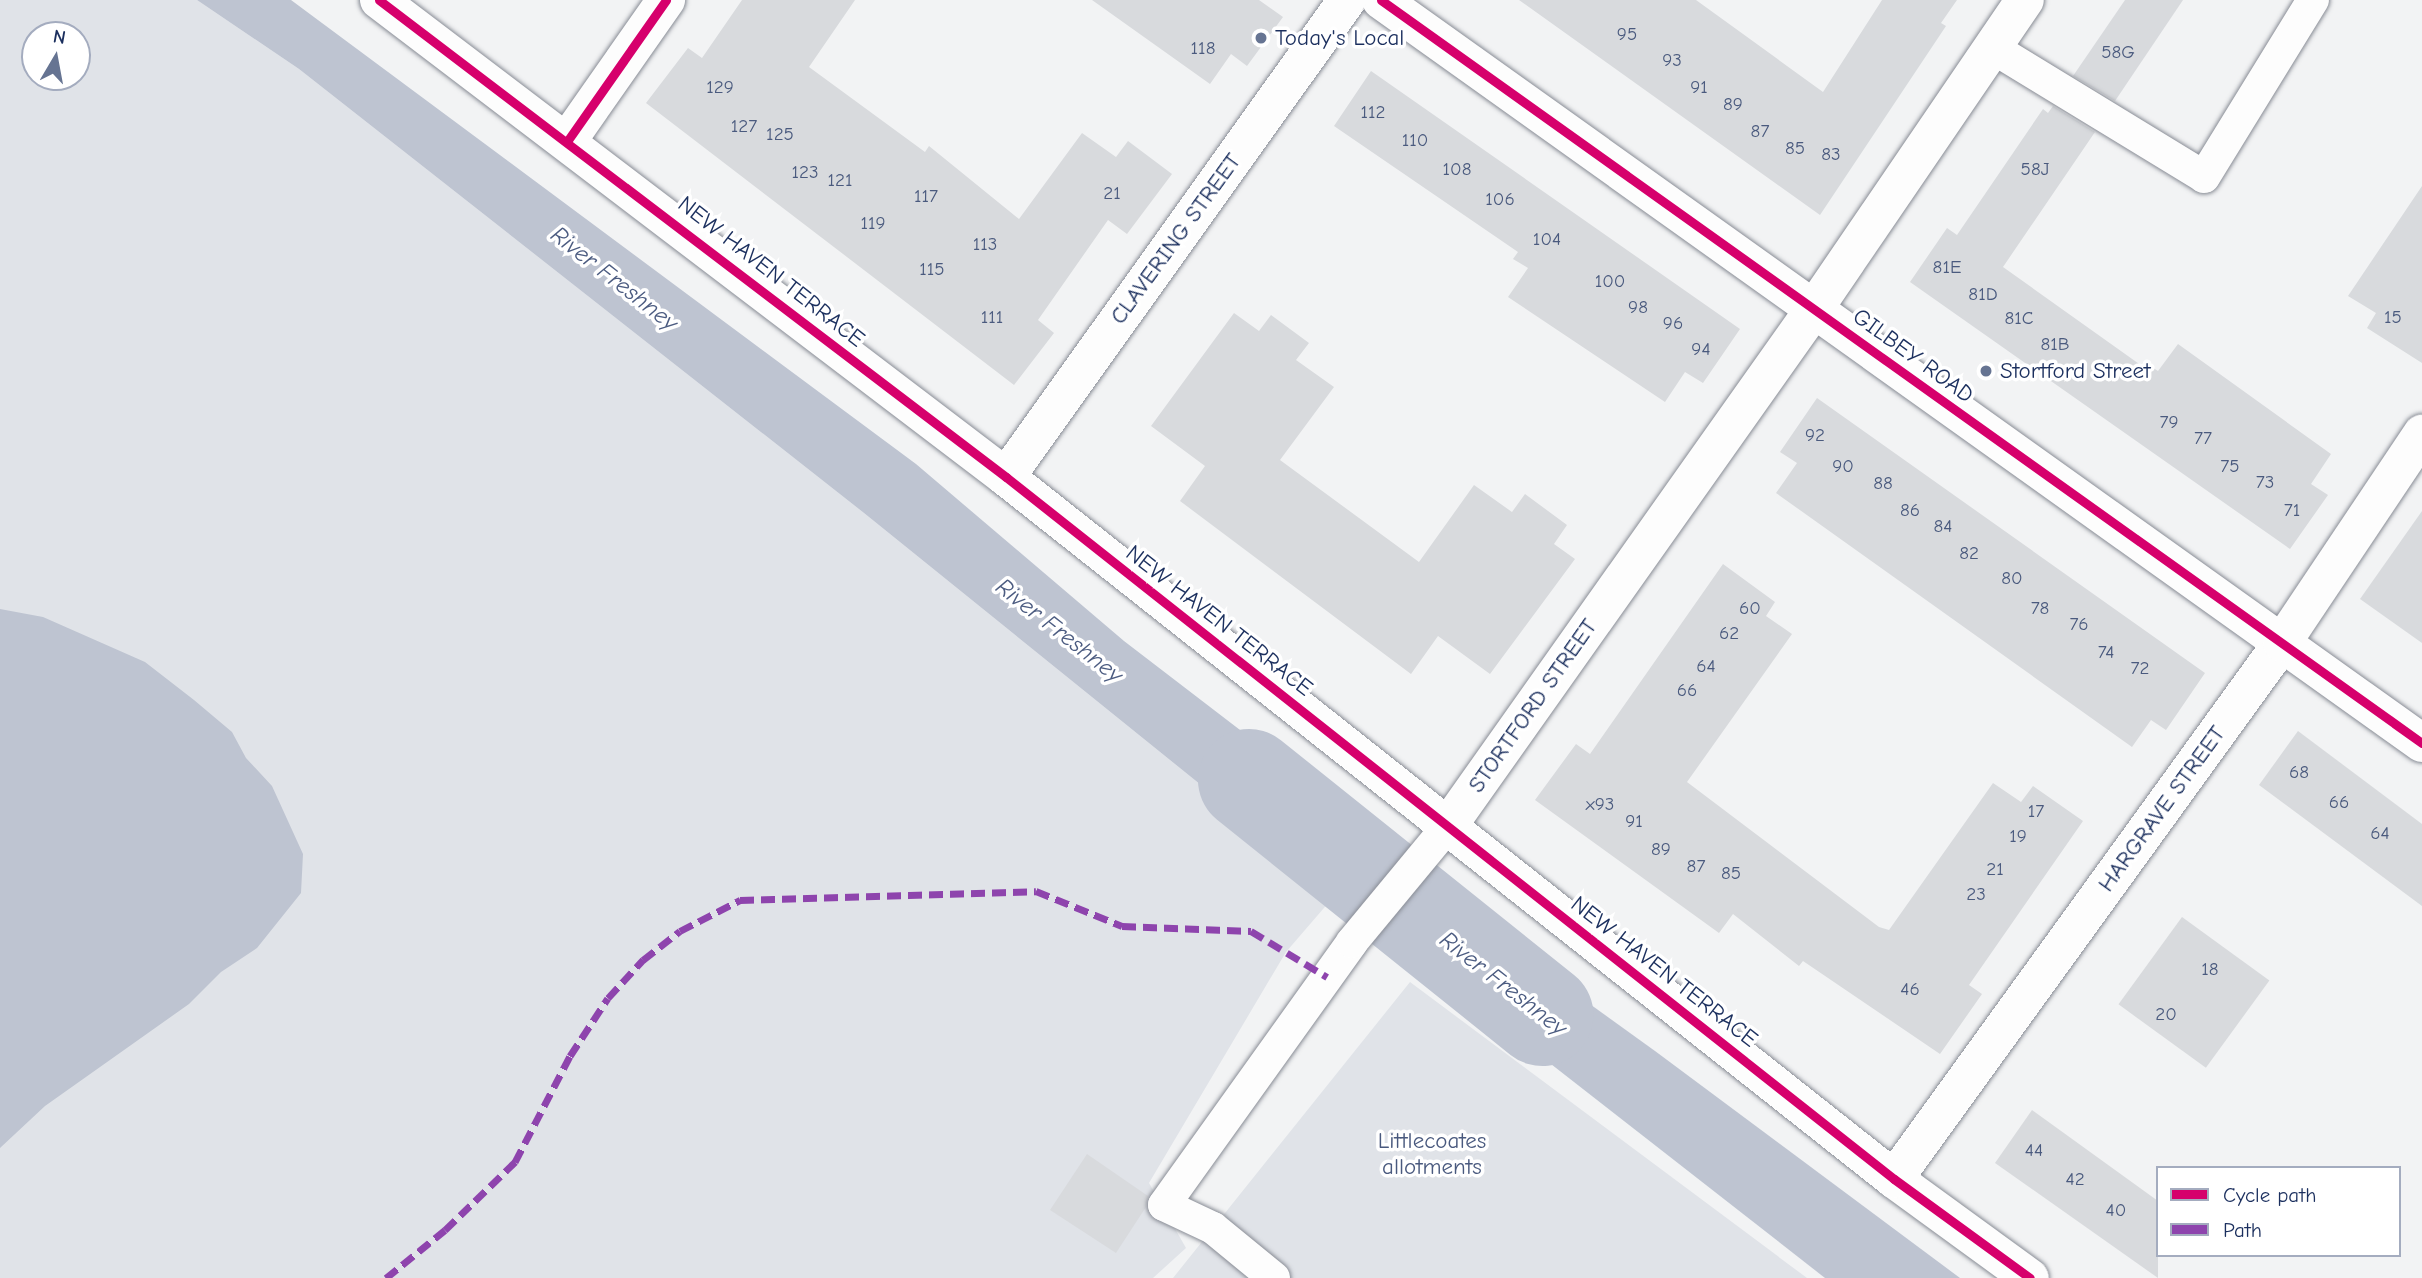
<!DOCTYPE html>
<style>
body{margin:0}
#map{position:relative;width:2422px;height:1278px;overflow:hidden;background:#f2f3f4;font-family:"Comic Neue",sans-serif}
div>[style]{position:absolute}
.green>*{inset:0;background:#e0e3e8}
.water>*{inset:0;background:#bec4d1}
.river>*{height:102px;margin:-51px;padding:0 51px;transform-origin:51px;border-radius:51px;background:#bec4d1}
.building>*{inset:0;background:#d8dadd;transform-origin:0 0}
.roads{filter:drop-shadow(0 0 2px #888c95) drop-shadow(0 0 2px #888c95)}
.service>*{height:32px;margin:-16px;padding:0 16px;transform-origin:16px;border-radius:16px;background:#fdfdfd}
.minor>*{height:38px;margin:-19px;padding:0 19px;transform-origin:19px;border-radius:19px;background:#fdfdfd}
.quiet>*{height:7px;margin-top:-3.5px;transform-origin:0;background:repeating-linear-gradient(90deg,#8e44ad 0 14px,transparent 0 21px)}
.cycleway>*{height:9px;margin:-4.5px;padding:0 4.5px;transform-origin:4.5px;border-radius:4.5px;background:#d6006c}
.dots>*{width:19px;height:19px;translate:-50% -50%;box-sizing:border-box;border:4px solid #fff;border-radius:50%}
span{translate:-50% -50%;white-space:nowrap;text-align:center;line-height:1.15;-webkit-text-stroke:7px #fff;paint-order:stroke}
.number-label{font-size:19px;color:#4a5a7e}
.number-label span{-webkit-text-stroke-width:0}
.poi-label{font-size:23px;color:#1b2f5e}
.left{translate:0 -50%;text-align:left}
.street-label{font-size:23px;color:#1b2f5e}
.park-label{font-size:23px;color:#49597e}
.water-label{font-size:24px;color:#4c5c81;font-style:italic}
.legend{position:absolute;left:2156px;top:1166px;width:245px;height:91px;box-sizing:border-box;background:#fff;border:2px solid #a4acbf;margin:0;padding:9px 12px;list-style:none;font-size:21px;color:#1b2f5e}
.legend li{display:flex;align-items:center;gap:14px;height:35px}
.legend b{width:35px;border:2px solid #a4acbf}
.north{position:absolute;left:21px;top:21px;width:70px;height:70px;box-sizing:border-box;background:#fff;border:2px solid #a4acbf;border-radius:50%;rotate:10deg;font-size:19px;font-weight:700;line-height:28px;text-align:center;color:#1b2f5e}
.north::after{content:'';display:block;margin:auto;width:24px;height:32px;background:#667492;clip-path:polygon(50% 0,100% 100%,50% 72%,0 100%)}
</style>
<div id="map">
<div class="green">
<div style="clip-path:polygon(evenodd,0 0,197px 0,299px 69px,864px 513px,1336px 894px,1286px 952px,1149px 1183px,1186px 1248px,1153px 1278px,0 1278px,0 0,35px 35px,77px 35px,77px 77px,35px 77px,35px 35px)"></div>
<div style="clip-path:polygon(1410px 982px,1807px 1278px,1173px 1278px)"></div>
</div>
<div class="water">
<div style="clip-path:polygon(197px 0,291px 0,916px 464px,1124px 641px,1385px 841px,1336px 894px,864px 513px,299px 69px)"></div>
<div style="clip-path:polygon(0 609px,43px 617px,145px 662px,194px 700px,232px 732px,246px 758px,272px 786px,303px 854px,301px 893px,257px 948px,221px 972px,189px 1004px,45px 1106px,0 1148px)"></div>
<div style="clip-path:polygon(1451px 904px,1655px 1051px,1960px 1278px,1825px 1278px,1405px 950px)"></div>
</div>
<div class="river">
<div style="left:1249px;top:780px;width:376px;rotate:38.7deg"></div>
</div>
<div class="building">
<div style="clip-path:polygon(742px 0,855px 0,809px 67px,925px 152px,929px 146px,1019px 219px,1082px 133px,1116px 157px,1128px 141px,1172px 174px,1127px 234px,1108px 220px,1038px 320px,1054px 333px,1014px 385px,646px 103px,688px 48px,702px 58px)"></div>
<div style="clip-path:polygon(1092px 0,1259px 0,1283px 17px,1247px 66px,1231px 54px,1210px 84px)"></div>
<div style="clip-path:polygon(1519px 0,1696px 0,1823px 92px,1882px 0,1957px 0,1941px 23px,1946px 26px,1820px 215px)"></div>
<div style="clip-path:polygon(2125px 0,2183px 0,2115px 101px,2073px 76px)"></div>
<div style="clip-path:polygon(1371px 71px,1740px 329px,1703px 383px,1685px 372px,1665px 402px,1508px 297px,1528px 268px,1513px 259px,1518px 252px,1334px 126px)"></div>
<div style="clip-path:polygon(2053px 106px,2095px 132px,2003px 267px,2142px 366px,2144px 362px,2158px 371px,2178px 344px,2331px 454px,2311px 484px,2328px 495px,2290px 549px,1910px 282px,1947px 228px,1957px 235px,2043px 109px,2048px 113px)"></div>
<div style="clip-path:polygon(2422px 186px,2422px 363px,2367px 328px,2376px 313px,2348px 296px)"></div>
<div style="clip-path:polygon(1234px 313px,1259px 331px,1271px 315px,1309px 343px,1296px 360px,1334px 387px,1280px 460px,1419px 562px,1474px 485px,1512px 512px,1525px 494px,1567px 525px,1554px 544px,1575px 559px,1490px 674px,1438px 636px,1411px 674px,1180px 501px,1205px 466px,1151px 426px)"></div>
<div style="clip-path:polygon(1817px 398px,2205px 673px,2166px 730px,2151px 720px,2132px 747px,1776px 493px,1797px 463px,1780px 452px)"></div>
<div style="clip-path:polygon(2422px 511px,2422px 643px,2360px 599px)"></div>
<div style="clip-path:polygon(1723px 564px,1775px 602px,1766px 616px,1792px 634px,1687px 782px,1879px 927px,1889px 930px,1993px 783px,2021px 802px,2033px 786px,2083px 821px,1969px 985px,1982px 994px,1940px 1054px,1803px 961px,1799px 966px,1733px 914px,1719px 933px,1535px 800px,1576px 744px,1590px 754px)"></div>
<div style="clip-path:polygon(2298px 731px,2422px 824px,2422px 906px,2259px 785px)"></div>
<div style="left:2182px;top:917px;width:108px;height:108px;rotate:36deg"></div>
<div style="clip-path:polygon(2032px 1110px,2158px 1201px,2158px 1278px,1995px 1163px)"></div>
<div style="clip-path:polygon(1087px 1154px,1148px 1196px,1146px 1207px,1116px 1253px,1050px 1210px)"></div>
</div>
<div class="roads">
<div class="service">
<div style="left:1993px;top:48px;width:247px;rotate:31.4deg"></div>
<div style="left:2204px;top:177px;width:208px;rotate:-58.4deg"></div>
<div style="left:1274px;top:1278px;width:79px;rotate:-140.7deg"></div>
<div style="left:1213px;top:1228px;width:54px;rotate:-154.9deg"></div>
<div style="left:1164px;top:1205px;width:323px;rotate:-54.4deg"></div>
<div style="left:1352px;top:942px;width:151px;rotate:-50.4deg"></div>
</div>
<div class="minor">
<div style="left:379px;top:0;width:788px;rotate:37.26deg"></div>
<div style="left:1006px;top:477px;width:1132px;rotate:38.33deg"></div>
<div style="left:1894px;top:1179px;width:168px;rotate:36.1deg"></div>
<div style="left:1381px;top:0;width:1279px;rotate:35.52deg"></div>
<div style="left:568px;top:140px;width:171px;rotate:-55deg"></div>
<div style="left:1006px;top:477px;width:586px;rotate:-54.44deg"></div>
<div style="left:1448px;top:826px;width:633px;rotate:-54.7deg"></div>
<div style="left:1814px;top:309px;width:374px;rotate:-55.7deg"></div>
<div style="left:1894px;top:1179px;width:662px;rotate:-54.1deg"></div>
<div style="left:2282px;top:643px;width:252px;rotate:-56.2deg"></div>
</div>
</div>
<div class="quiet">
<div style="left:386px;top:1278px;width:76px;rotate:-39.1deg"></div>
<div style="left:445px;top:1230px;width:98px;rotate:-44.2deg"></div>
<div style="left:515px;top:1162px;width:119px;rotate:-62.6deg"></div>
<div style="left:570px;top:1056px;width:69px;rotate:-56.8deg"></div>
<div style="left:608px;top:998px;width:52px;rotate:-47.4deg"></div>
<div style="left:643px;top:960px;width:47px;rotate:-38.1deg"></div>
<div style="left:680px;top:931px;width:68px;rotate:-27.3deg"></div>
<div style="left:740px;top:900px;width:296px;rotate:-1.7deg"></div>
<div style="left:1036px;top:891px;width:93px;rotate:22.1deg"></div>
<div style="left:1122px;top:926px;width:129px;rotate:2.2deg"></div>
<div style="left:1251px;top:931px;width:89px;rotate:31.2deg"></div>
</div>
<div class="cycleway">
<div style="left:379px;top:0;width:788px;rotate:37.26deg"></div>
<div style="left:1006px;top:477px;width:1132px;rotate:38.33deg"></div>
<div style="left:1894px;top:1179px;width:168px;rotate:36.1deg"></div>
<div style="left:1381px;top:0;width:1279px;rotate:35.52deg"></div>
<div style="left:568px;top:140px;width:171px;rotate:-55deg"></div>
</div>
<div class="dots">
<div style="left:1261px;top:38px;background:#667492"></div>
<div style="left:1986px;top:371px;background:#667492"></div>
</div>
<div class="number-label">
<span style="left:1627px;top:35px">95</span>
<span style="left:1203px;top:49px">118</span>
<span style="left:2118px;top:53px">58G</span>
<span style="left:1672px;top:61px">93</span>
<span style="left:720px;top:88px">129</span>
<span style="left:1699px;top:88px">91</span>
<span style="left:1733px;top:105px">89</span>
<span style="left:1373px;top:113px">112</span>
<span style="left:744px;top:127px">127</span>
<span style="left:1760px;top:132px">87</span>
<span style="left:780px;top:135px">125</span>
<span style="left:1415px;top:141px">110</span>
<span style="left:1795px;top:149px">85</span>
<span style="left:1831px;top:155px">83</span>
<span style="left:1457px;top:170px">108</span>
<span style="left:2035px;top:170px">58J</span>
<span style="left:805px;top:173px">123</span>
<span style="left:840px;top:181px">121</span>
<span style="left:1112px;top:194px">21</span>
<span style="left:926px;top:197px">117</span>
<span style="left:1500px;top:200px">106</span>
<span style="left:873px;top:224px">119</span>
<span style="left:1547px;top:240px">104</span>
<span style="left:985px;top:245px">113</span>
<span style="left:1947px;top:268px">81E</span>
<span style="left:932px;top:270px">115</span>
<span style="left:1610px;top:282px">100</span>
<span style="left:1983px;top:295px">81D</span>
<span style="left:1638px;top:308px">98</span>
<span style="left:992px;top:318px">111</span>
<span style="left:2393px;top:318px">15</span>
<span style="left:2019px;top:319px">81C</span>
<span style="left:1673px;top:324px">96</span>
<span style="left:2055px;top:345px">81B</span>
<span style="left:1701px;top:350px">94</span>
<span style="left:2169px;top:423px">79</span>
<span style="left:1815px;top:436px">92</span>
<span style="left:2203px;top:439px">77</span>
<span style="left:1843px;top:467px">90</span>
<span style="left:2230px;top:467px">75</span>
<span style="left:2265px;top:483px">73</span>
<span style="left:1883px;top:484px">88</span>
<span style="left:1910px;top:511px">86</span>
<span style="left:2292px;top:511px">71</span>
<span style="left:1943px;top:527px">84</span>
<span style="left:1969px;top:554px">82</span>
<span style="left:2012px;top:579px">80</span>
<span style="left:1750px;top:609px">60</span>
<span style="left:2040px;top:609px">78</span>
<span style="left:2079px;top:625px">76</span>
<span style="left:1729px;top:634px">62</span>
<span style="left:2106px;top:653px">74</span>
<span style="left:1706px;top:667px">64</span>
<span style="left:2140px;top:669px">72</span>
<span style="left:1687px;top:691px">66</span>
<span style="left:2299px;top:773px">68</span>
<span style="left:2339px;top:803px">66</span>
<span style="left:1600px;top:805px">x93</span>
<span style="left:2036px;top:812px">17</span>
<span style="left:1634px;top:822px">91</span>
<span style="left:2380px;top:834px">64</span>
<span style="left:2018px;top:837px">19</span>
<span style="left:1661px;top:850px">89</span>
<span style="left:1696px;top:867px">87</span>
<span style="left:1995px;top:870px">21</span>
<span style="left:1731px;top:874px">85</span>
<span style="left:1976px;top:895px">23</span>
<span style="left:2210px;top:970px">18</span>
<span style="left:1910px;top:990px">46</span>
<span style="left:2166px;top:1015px">20</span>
<span style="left:2034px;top:1151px">44</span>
<span style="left:2075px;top:1180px">42</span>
<span style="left:2116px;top:1211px">40</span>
</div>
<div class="poi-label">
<span class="left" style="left:1275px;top:38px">Today's Local</span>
<span class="left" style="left:2000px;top:371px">Stortford Street</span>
</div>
<div class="street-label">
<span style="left:1176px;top:239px;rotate:-54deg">CLAVERING STREET</span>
<span style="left:771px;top:272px;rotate:38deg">NEW HAVEN TERRACE</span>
<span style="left:1913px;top:356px;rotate:36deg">GILBEY ROAD</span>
<span style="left:1219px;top:621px;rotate:38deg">NEW HAVEN TERRACE</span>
<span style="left:1533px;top:706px;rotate:-55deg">STORTFORD STREET</span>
<span style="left:2162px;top:809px;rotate:-54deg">HARGRAVE STREET</span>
<span style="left:1664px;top:972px;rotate:38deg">NEW HAVEN TERRACE</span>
</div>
<div class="park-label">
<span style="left:1432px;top:1154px">Littlecoates<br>allotments</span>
</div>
<div class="water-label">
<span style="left:614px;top:279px;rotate:38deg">River Freshney</span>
<span style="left:1059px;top:631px;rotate:38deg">River Freshney</span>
<span style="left:1503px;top:984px;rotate:38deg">River Freshney</span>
</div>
<ul class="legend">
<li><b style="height:9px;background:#d6006c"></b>Cycle path</li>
<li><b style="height:9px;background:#8e44ad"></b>Path</li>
</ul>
<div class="north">N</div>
</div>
